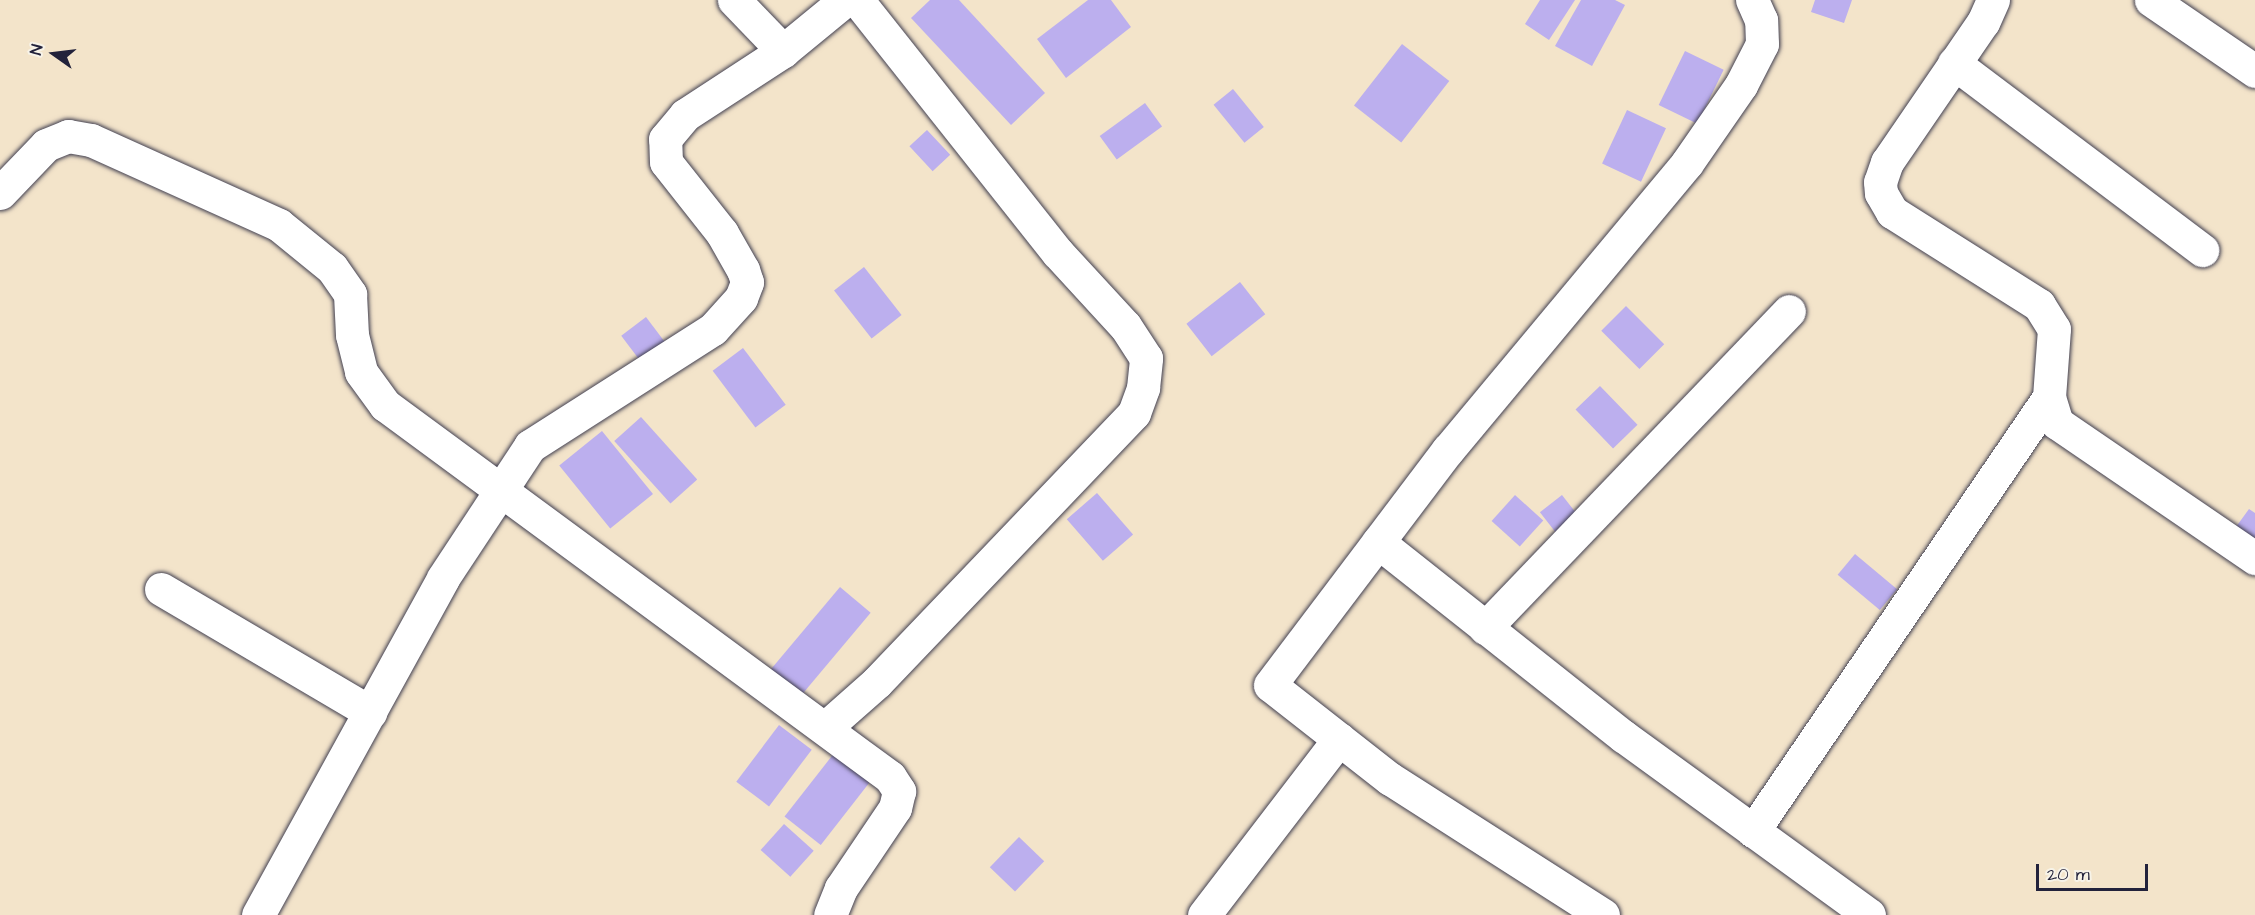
<!DOCTYPE html>
<style>
body{margin:0}
#map{position:relative;width:2255px;height:915px;overflow:hidden;background:#f3e4ca;font-family:"Architects Daughter",sans-serif}
div>[style]{position:absolute}
.building>*{inset:0;background:#bcafee;transform-origin:0 0}
.roads{filter:drop-shadow(0 0 2px #413f50) drop-shadow(0 0 2px #413f50)}
.minor>*{height:33px;margin:-16.5px;padding:0 16.5px;transform-origin:16.5px;border-radius:16.5px;background:#fff}
span{translate:-50% -50%;white-space:nowrap;text-align:center;line-height:1.15;-webkit-text-stroke:4.5px #f7f3e8;paint-order:stroke}
.north{position:absolute;left:24px;top:24px;width:60px;height:60px;-webkit-text-stroke:4px #f7f3e8;paint-order:stroke;rotate:284deg;font-size:16px;font-weight:700;line-height:24px;text-align:center;color:#22223b}
.north::after{content:'';display:block;margin:auto;width:21px;height:27px;background:#22223b;clip-path:polygon(50% 0,100% 100%,50% 72%,0 100%)}
.scale{position:absolute;left:2036px;top:864px;width:112px;height:27px;box-sizing:border-box;border:3px solid #22223b;border-top:0;padding-left:8px;font-size:18px;line-height:21px;white-space:nowrap;color:#22223b;-webkit-text-stroke:4px #f7f3e8;paint-order:stroke}
</style>
<div id="map">
<div class="building">
<div style="clip-path:polygon(930px 0,959px 0,1045px 93px,1011px 125px,911px 18px)"></div>
<div style="clip-path:polygon(1088px 0,1111px 0,1131px 27px,1066px 78px,1037px 39px)"></div>
<div style="clip-path:polygon(1540px 0,1575px 0,1549px 40px,1525px 24px)"></div>
<div style="clip-path:polygon(1581px 0,1615px 0,1625px 5px,1592px 66px,1555px 46px)"></div>
<div style="clip-path:polygon(1815px 0,1852px 0,1844px 23px,1811px 12px)"></div>
<div style="left:1402px;top:44px;width:60px;height:78px;rotate:38deg"></div>
<div style="left:1685px;top:51px;width:43px;height:60px;rotate:26deg"></div>
<div style="left:1233px;top:89px;width:49px;height:25px;rotate:51deg"></div>
<div style="left:1145px;top:103px;width:29px;height:56px;rotate:54deg"></div>
<div style="left:1627px;top:110px;width:43px;height:59px;rotate:25deg"></div>
<div style="left:927px;top:130px;width:34px;height:24px;rotate:47deg"></div>
<div style="left:864px;top:267px;width:61px;height:38px;rotate:52deg"></div>
<div style="left:1240px;top:282px;width:41px;height:68px;rotate:52deg"></div>
<div style="left:1626px;top:306px;width:54px;height:35px;rotate:45deg"></div>
<div style="left:646px;top:317px;width:41px;height:31px;rotate:53deg"></div>
<div style="left:743px;top:348px;width:71px;height:38px;rotate:53deg"></div>
<div style="left:1600px;top:386px;width:54px;height:34px;rotate:46deg"></div>
<div style="left:641px;top:417px;width:84px;height:36px;rotate:48deg"></div>
<div style="left:602px;top:431px;width:81px;height:55px;rotate:51deg"></div>
<div style="left:1097px;top:493px;width:55px;height:40px;rotate:49deg"></div>
<div style="left:1515px;top:495px;width:38px;height:35px;rotate:42deg"></div>
<div style="left:1562px;top:495px;width:33px;height:28px;rotate:52deg"></div>
<div style="clip-path:polygon(2249px 509px,2255px 513px,2255px 546px,2233px 531px)"></div>
<div style="left:1855px;top:554px;width:55px;height:27px;rotate:40deg"></div>
<div style="left:840px;top:587px;width:40px;height:114px;rotate:40deg"></div>
<div style="left:779px;top:725px;width:41px;height:71px;rotate:37deg"></div>
<div style="left:835px;top:752px;width:46px;height:82px;rotate:38deg"></div>
<div style="left:784px;top:824px;width:40px;height:35px;rotate:42deg"></div>
<div style="left:1019px;top:837px;width:35px;height:42px;rotate:44deg"></div>
</div>
<div class="roads">
<div class="minor">
<div style="left:734px;top:0;width:71px;rotate:46.1deg"></div>
<div style="left:1993px;top:0;width:24px;rotate:114deg"></div>
<div style="left:1983px;top:22px;width:170px;rotate:124.4deg"></div>
<div style="left:1887px;top:162px;width:21px;rotate:109deg"></div>
<div style="left:1880px;top:182px;width:11px;rotate:85deg"></div>
<div style="left:1881px;top:193px;width:22px;rotate:60deg"></div>
<div style="left:1892px;top:212px;width:174px;rotate:32.3deg"></div>
<div style="left:2039px;top:305px;width:28px;rotate:58deg"></div>
<div style="left:2054px;top:329px;width:68px;rotate:94.2deg"></div>
<div style="left:2049px;top:397px;width:27px;rotate:73deg"></div>
<div style="left:2057px;top:423px;width:240px;rotate:34.3deg"></div>
<div style="left:2151px;top:0;width:126px;rotate:34.3deg"></div>
<div style="left:1954px;top:63px;width:311px;rotate:37deg"></div>
<div style="left:0;top:193px;width:66px;rotate:-46.2deg"></div>
<div style="left:46px;top:145px;width:24px;rotate:-22deg"></div>
<div style="left:68px;top:136px;width:23px;rotate:10deg"></div>
<div style="left:91px;top:140px;width:206px;rotate:24.3deg"></div>
<div style="left:279px;top:225px;width:68px;rotate:39.1deg"></div>
<div style="left:332px;top:268px;width:32px;rotate:55deg"></div>
<div style="left:350px;top:294px;width:41px;rotate:87.2deg"></div>
<div style="left:352px;top:335px;width:38px;rotate:76deg"></div>
<div style="left:361px;top:372px;width:41px;rotate:54deg"></div>
<div style="left:385px;top:405px;width:627px;rotate:36.38deg"></div>
<div style="left:890px;top:777px;width:17px;rotate:57deg"></div>
<div style="left:899px;top:791px;width:17px;rotate:103deg"></div>
<div style="left:895px;top:808px;width:97px;rotate:124deg"></div>
<div style="left:841px;top:888px;width:29px;rotate:112deg"></div>
<div style="left:1378px;top:542px;width:313px;rotate:38.4deg"></div>
<div style="left:1623px;top:736px;width:304px;rotate:36deg"></div>
<div style="left:161px;top:589px;width:243px;rotate:30.5deg"></div>
<div style="left:1485px;top:628px;width:439px;rotate:-46.2deg"></div>
<div style="left:825px;top:728px;width:69px;rotate:-41.5deg"></div>
<div style="left:877px;top:682px;width:372px;rotate:-46.3deg"></div>
<div style="left:1134px;top:413px;width:27px;rotate:-70deg"></div>
<div style="left:1143px;top:388px;width:30px;rotate:-84deg"></div>
<div style="left:1146px;top:358px;width:38px;rotate:-123deg"></div>
<div style="left:1125px;top:326px;width:100px;rotate:-132.6deg"></div>
<div style="left:1057px;top:252px;width:322px;rotate:-128.4deg"></div>
<div style="left:1753px;top:831px;width:525px;rotate:-55.7deg"></div>
<div style="left:258px;top:915px;width:384px;rotate:-61.2deg"></div>
<div style="left:443px;top:578px;width:158px;rotate:-56.6deg"></div>
<div style="left:530px;top:446px;width:217px;rotate:-32.6deg"></div>
<div style="left:713px;top:329px;width:42px;rotate:-47.9deg"></div>
<div style="left:741px;top:298px;width:17px;rotate:-69deg"></div>
<div style="left:747px;top:282px;width:13px;rotate:-108deg"></div>
<div style="left:743px;top:270px;width:43px;rotate:-119.6deg"></div>
<div style="left:722px;top:233px;width:90px;rotate:-128.3deg"></div>
<div style="left:666px;top:162px;width:23px;rotate:-92deg"></div>
<div style="left:665px;top:139px;width:31px;rotate:-50deg"></div>
<div style="left:685px;top:115px;width:117px;rotate:-33.1deg"></div>
<div style="left:783px;top:51px;width:80px;rotate:-39.4deg"></div>
<div style="left:1204px;top:915px;width:222px;rotate:-52.5deg"></div>
<div style="left:1603px;top:915px;width:253px;rotate:-147.4deg"></div>
<div style="left:1390px;top:779px;width:152px;rotate:-141.9deg"></div>
<div style="left:1270px;top:685px;width:295px;rotate:-52.9deg"></div>
<div style="left:1448px;top:450px;width:373px;rotate:-50.2deg"></div>
<div style="left:1687px;top:163px;width:95px;rotate:-55.3deg"></div>
<div style="left:1741px;top:85px;width:46px;rotate:-62.9deg"></div>
<div style="left:1762px;top:44px;width:24px;rotate:-92deg"></div>
<div style="left:1761px;top:20px;width:22px;rotate:-114deg"></div>
</div>
</div>
<div class="north">N</div>
<div class="scale">20 m</div>
</div>
